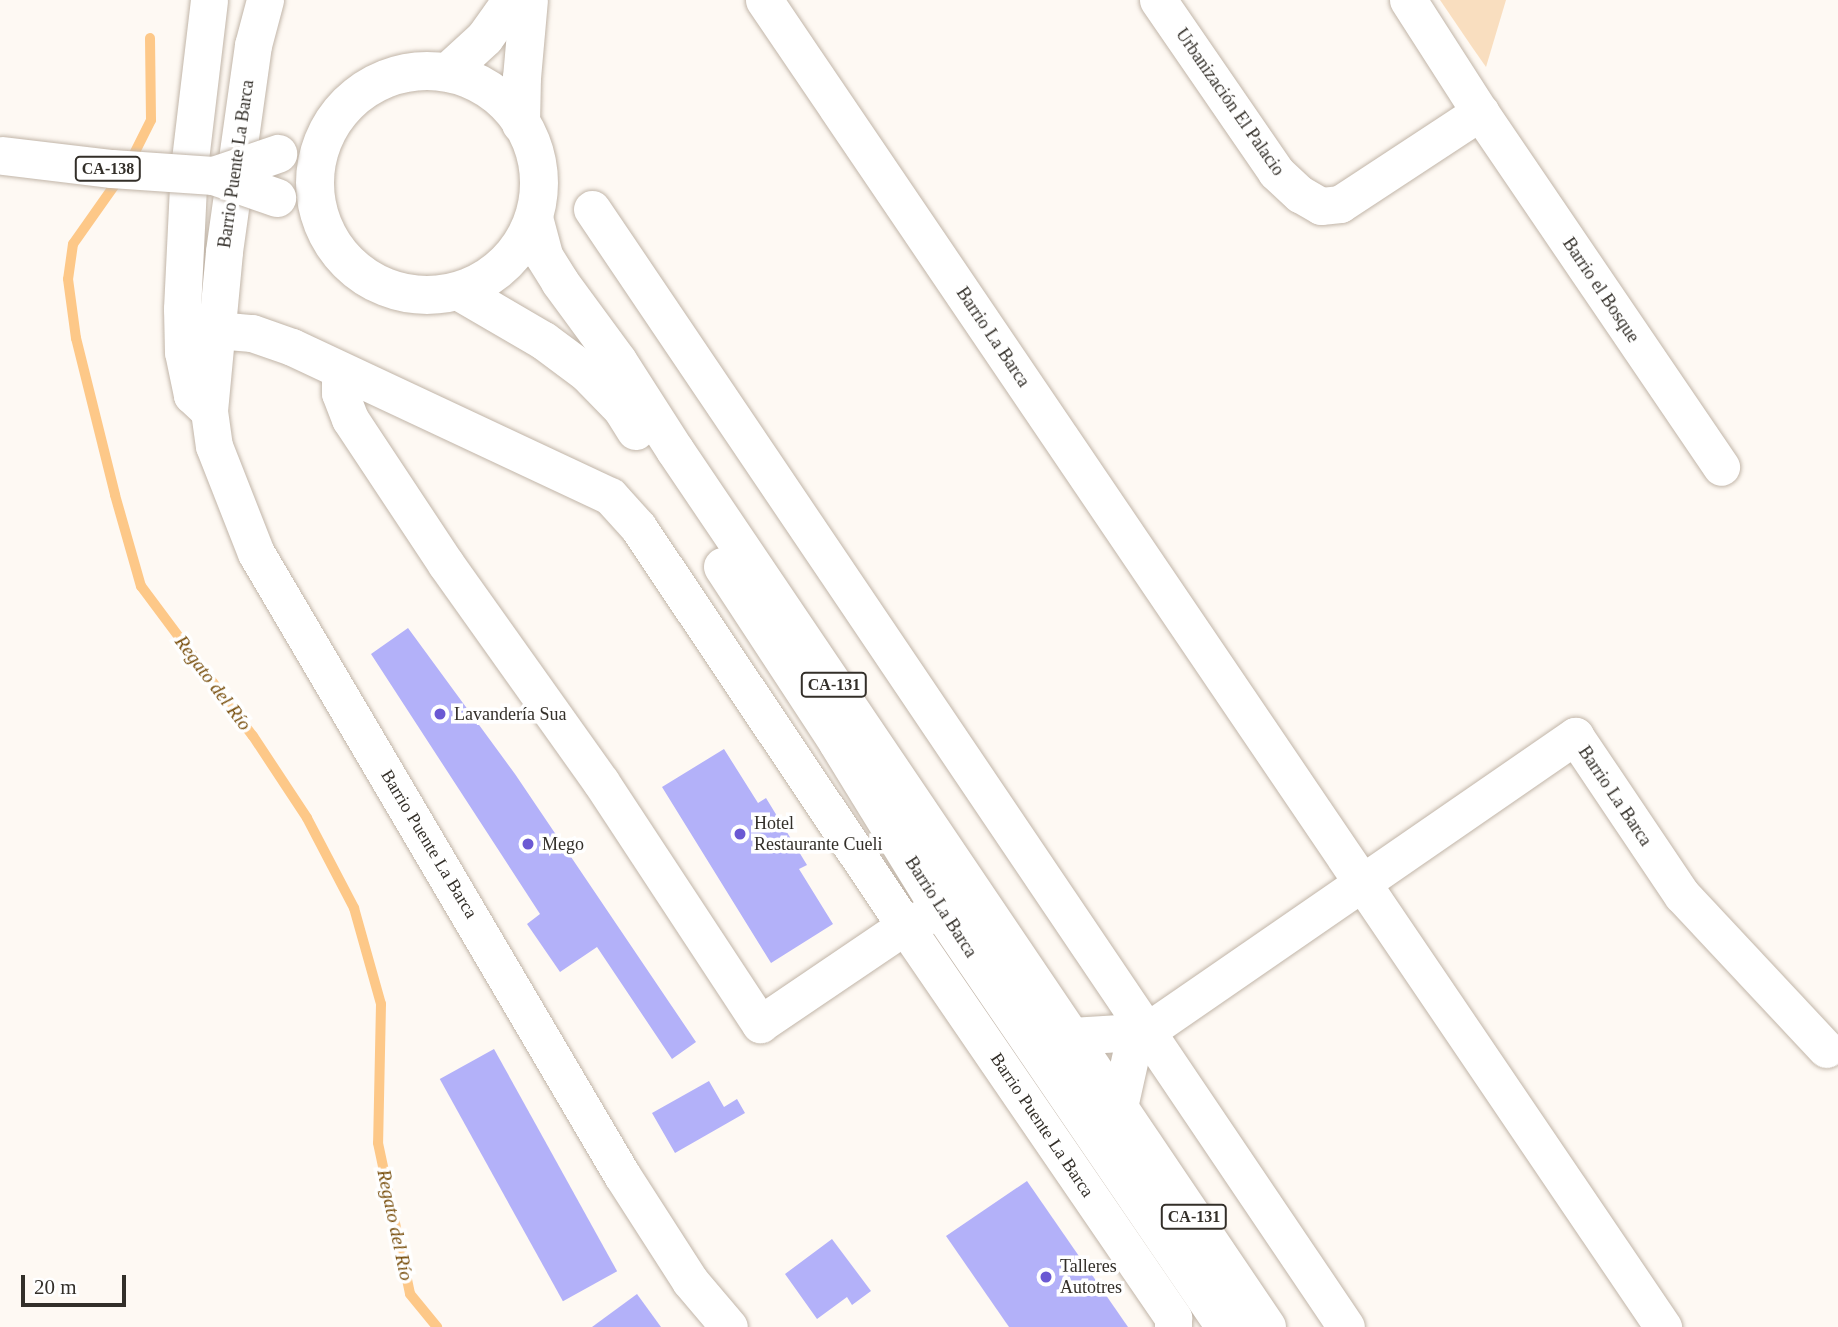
<!DOCTYPE html>
<meta charset="utf-8">
<style>
body{margin:0}
#map{position:relative;width:1838px;height:1327px;overflow:hidden;background:#fef9f3;font-family:Georgia,serif}
div>[style]{position:absolute}
.green>*{inset:0;background:#f9debf}
.stream>*{height:10px;margin:-5px;padding:0 5px;transform-origin:5px;border-radius:5px;background:#fdc888}
.building>*{inset:0;background:#b3b1f9;transform-origin:0 0}
.roads{filter:drop-shadow(0 0 2px #c1b5a8) drop-shadow(0 0 2px #c1b5a8)}
.minor>*{height:37px;margin:-18.5px;padding:0 18.5px;transform-origin:18.5px;border-radius:18.5px;background:#fff}
.major>*{height:38px;margin:-19px;padding:0 19px;transform-origin:19px;border-radius:19px;background:#fff}
.major>.ring{margin:-19px;padding:0;box-sizing:content-box;background:none;border:38px solid #fff;border-radius:50%}
.bridges{filter:drop-shadow(0 0 2px #c1b5a8) drop-shadow(0 0 2px #c1b5a8)}
.major-bridge>*{height:38px;margin:-19px;padding:0 19px;transform-origin:19px;border-radius:19px;background:#fff}
.dots>*{width:19px;height:19px;translate:-50% -50%;box-sizing:border-box;border:4px solid #fff;border-radius:50%}
span{translate:-50% -50%;white-space:nowrap;text-align:center;line-height:1.15;-webkit-text-stroke:7px #fff;paint-order:stroke}
.shield-label span{padding:2px 5px;background:#fff;border:2px solid;border-radius:5px;-webkit-text-stroke-width:0}
.shield-label{font-size:16px;color:#332f29;font-weight:700}
.street-label{font-size:18px;color:#332f29}
.poi-label{font-size:18px;color:#332f29}
.left{translate:0 -50%;text-align:left}
.water-label{font-size:19px;color:#784e0c;font-style:italic}
.scale{position:absolute;left:21px;top:1275px;width:105px;height:32px;box-sizing:border-box;border:4px solid #332f29;border-top:0;padding-left:9px;font-size:21px;line-height:24px;white-space:nowrap;color:#332f29;-webkit-text-stroke:5px #fff;paint-order:stroke}
</style>
<div id="map">
<div class="green">
<div style="clip-path:polygon(1440px 0,1506px 0,1486px 67px,1472px 47px)"></div>
</div>
<div class="stream">
<div style="left:130px;top:162px;width:47px;rotate:-63.4deg"></div>
<div style="left:151px;top:120px;width:82px;rotate:-90.7deg"></div>
<div style="left:121px;top:176px;width:83px;rotate:125.2deg"></div>
<div style="left:73px;top:244px;width:35px;rotate:98deg"></div>
<div style="left:68px;top:279px;width:60px;rotate:82.3deg"></div>
<div style="left:76px;top:338px;width:162px;rotate:76deg"></div>
<div style="left:115px;top:495px;width:95px;rotate:74.1deg"></div>
<div style="left:141px;top:586px;width:187px;rotate:53.3deg"></div>
<div style="left:253px;top:736px;width:98px;rotate:56.6deg"></div>
<div style="left:307px;top:818px;width:102px;rotate:62.4deg"></div>
<div style="left:354px;top:908px;width:100px;rotate:74.3deg"></div>
<div style="left:381px;top:1004px;width:139px;rotate:91.2deg"></div>
<div style="left:378px;top:1143px;width:154px;rotate:78deg"></div>
<div style="left:410px;top:1294px;width:43px;rotate:50.7deg"></div>
</div>
<div class="building">
<div style="clip-path:polygon(408px 628px,515px 774px,696px 1042px,672px 1059px,597px 947px,560px 972px,527px 924px,540px 914px,371px 654px)"></div>
<div style="clip-path:polygon(724px 749px,758px 803px,766px 798px,807px 865px,799px 869px,833px 924px,771px 963px,662px 787px)"></div>
<div style="left:494px;top:1049px;width:254px;height:62px;rotate:61deg"></div>
<div style="clip-path:polygon(709px 1081px,724px 1107px,737px 1099px,745px 1113px,675px 1153px,652px 1113px)"></div>
<div style="clip-path:polygon(1027px 1181px,1128px 1327px,1009px 1327px,946px 1236px)"></div>
<div style="clip-path:polygon(832px 1239px,871px 1291px,852px 1305px,847px 1297px,817px 1319px,785px 1274px)"></div>
<div style="clip-path:polygon(637px 1294px,661px 1327px,592px 1327px)"></div>
</div>
<div class="roads">
<div class="minor">
<div style="left:265px;top:0;width:47px;rotate:104.9deg"></div>
<div style="left:253px;top:45px;width:209px;rotate:98deg"></div>
<div style="left:224px;top:252px;width:160px;rotate:95.4deg"></div>
<div style="left:209px;top:411px;width:35px;rotate:82deg"></div>
<div style="left:214px;top:446px;width:115px;rotate:68.6deg"></div>
<div style="left:256px;top:553px;width:722px;rotate:59.53deg"></div>
<div style="left:622px;top:1175px;width:126px;rotate:57.3deg"></div>
<div style="left:690px;top:1281px;width:60px;rotate:49.7deg"></div>
<div style="left:764px;top:0;width:1603px;rotate:55.88deg"></div>
<div style="left:1158px;top:0;width:209px;rotate:55.5deg"></div>
<div style="left:1276px;top:172px;width:33px;rotate:43deg"></div>
<div style="left:1300px;top:194px;width:24px;rotate:30deg"></div>
<div style="left:1321px;top:206px;width:19px;rotate:-6deg"></div>
<div style="left:1340px;top:204px;width:168px;rotate:-33.3deg"></div>
<div style="left:1408px;top:0;width:133px;rotate:57.3deg"></div>
<div style="left:1480px;top:112px;width:429px;rotate:55.8deg"></div>
<div style="left:592px;top:209px;width:1348px;rotate:56deg"></div>
<div style="left:216px;top:330px;width:36px;rotate:5deg"></div>
<div style="left:252px;top:333px;width:42px;rotate:19.3deg"></div>
<div style="left:292px;top:347px;width:351px;rotate:25.1deg"></div>
<div style="left:610px;top:496px;width:42px;rotate:47.9deg"></div>
<div style="left:638px;top:527px;width:480px;rotate:56.2deg"></div>
<div style="left:905px;top:926px;width:475px;rotate:55.6deg"></div>
<div style="left:1173px;top:1318px;width:9px;rotate:90deg"></div>
<div style="left:340px;top:371px;width:22px;rotate:90deg"></div>
<div style="left:340px;top:393px;width:28px;rotate:69deg"></div>
<div style="left:350px;top:419px;width:174px;rotate:56.5deg"></div>
<div style="left:446px;top:564px;width:267px;rotate:54.6deg"></div>
<div style="left:601px;top:782px;width:290px;rotate:56.7deg"></div>
<div style="left:760px;top:1024px;width:175px;rotate:-34.1deg"></div>
<div style="left:905px;top:926px;width:23px;rotate:-25deg"></div>
<div style="left:208px;top:410px;width:22px;rotate:-137deg"></div>
<div style="left:192px;top:395px;width:44px;rotate:-101.8deg"></div>
<div style="left:183px;top:352px;width:43px;rotate:-91.3deg"></div>
<div style="left:182px;top:309px;width:141px;rotate:-87.2deg"></div>
<div style="left:189px;top:168px;width:169px;rotate:-83.2deg"></div>
<div style="left:1071px;top:1036px;width:49px;rotate:-3.5deg"></div>
<div style="left:1120px;top:1033px;width:16px;rotate:27deg"></div>
<div style="left:1119px;top:1107px;width:69px;rotate:-77.4deg"></div>
<div style="left:1134px;top:1040px;width:536px;rotate:-34.58deg"></div>
<div style="left:1575px;top:736px;width:192px;rotate:56.1deg"></div>
<div style="left:1682px;top:895px;width:211px;rotate:46.9deg"></div>
</div>
<div class="major">
<div class="ring" style="left:315px;top:71px;width:186px;height:186px"></div>
<div style="left:448px;top:72px;width:50px;rotate:-42.6deg"></div>
<div style="left:485px;top:38px;width:47px;rotate:-54.6deg"></div>
<div style="left:521px;top:124px;width:46px;rotate:-88.8deg"></div>
<div style="left:522px;top:78px;width:78px;rotate:-84.9deg"></div>
<div style="left:534px;top:218px;width:39px;rotate:75deg"></div>
<div style="left:544px;top:256px;width:31px;rotate:58deg"></div>
<div style="left:560px;top:282px;width:98px;rotate:53.7deg"></div>
<div style="left:618px;top:361px;width:106px;rotate:57.4deg"></div>
<div style="left:675px;top:450px;width:1058px;rotate:55.98deg"></div>
<div style="left:460px;top:292px;width:97px;rotate:30.3deg"></div>
<div style="left:544px;top:341px;width:54px;rotate:36.7deg"></div>
<div style="left:587px;top:373px;width:50px;rotate:45.8deg"></div>
<div style="left:622px;top:409px;width:26px;rotate:58deg"></div>
<div style="left:723px;top:567px;width:210px;rotate:56.8deg"></div>
<div style="left:838px;top:743px;width:195px;rotate:58.4deg"></div>
<div style="left:940px;top:909px;width:506px;rotate:55.71deg"></div>
</div>
</div>
<div class="bridges">
<div class="major-bridge">
<div style="left:3px;top:156px;width:110px;rotate:6.8deg"></div>
<div style="left:112px;top:169px;width:102px;rotate:3.9deg"></div>
<div style="left:214px;top:176px;width:67px;rotate:19.2deg"></div>
<div style="left:214px;top:176px;width:68px;rotate:-19deg"></div>
</div>
</div>
<div class="dots">
<div style="left:440px;top:714px;background:#6b59d3"></div>
<div style="left:740px;top:834px;background:#6b59d3"></div>
<div style="left:528px;top:844px;background:#6b59d3"></div>
<div style="left:1046px;top:1277px;background:#6b59d3"></div>
</div>
<div class="shield-label">
<span style="left:108px;top:169px">CA-138</span>
<span style="left:834px;top:685px">CA-131</span>
<span style="left:1194px;top:1217px">CA-131</span>
</div>
<div class="street-label">
<span style="left:1230px;top:102px;rotate:55deg">Urbanización El Palacio</span>
<span style="left:236px;top:164px;rotate:-82deg">Barrio Puente La Barca</span>
<span style="left:1601px;top:290px;rotate:56deg">Barrio el Bosque</span>
<span style="left:993px;top:337px;rotate:56deg">Barrio La Barca</span>
<span style="left:1615px;top:796px;rotate:56deg">Barrio La Barca</span>
<span style="left:429px;top:844px;rotate:59deg">Barrio Puente La Barca</span>
<span style="left:941px;top:907px;rotate:57deg">Barrio La Barca</span>
<span style="left:1042px;top:1125px;rotate:56deg">Barrio Puente La Barca</span>
</div>
<div class="poi-label">
<span class="left" style="left:454px;top:714px">Lavandería Sua</span>
<span class="left" style="left:754px;top:834px">Hotel<br>Restaurante Cueli</span>
<span class="left" style="left:542px;top:844px">Mego</span>
<span class="left" style="left:1060px;top:1277px">Talleres<br>Autotres</span>
</div>
<div class="water-label">
<span style="left:213px;top:683px;rotate:53deg">Regato del Río</span>
<span style="left:395px;top:1225px;rotate:78deg">Regato del Río</span>
</div>
<div class="scale">20 m</div>
</div>
